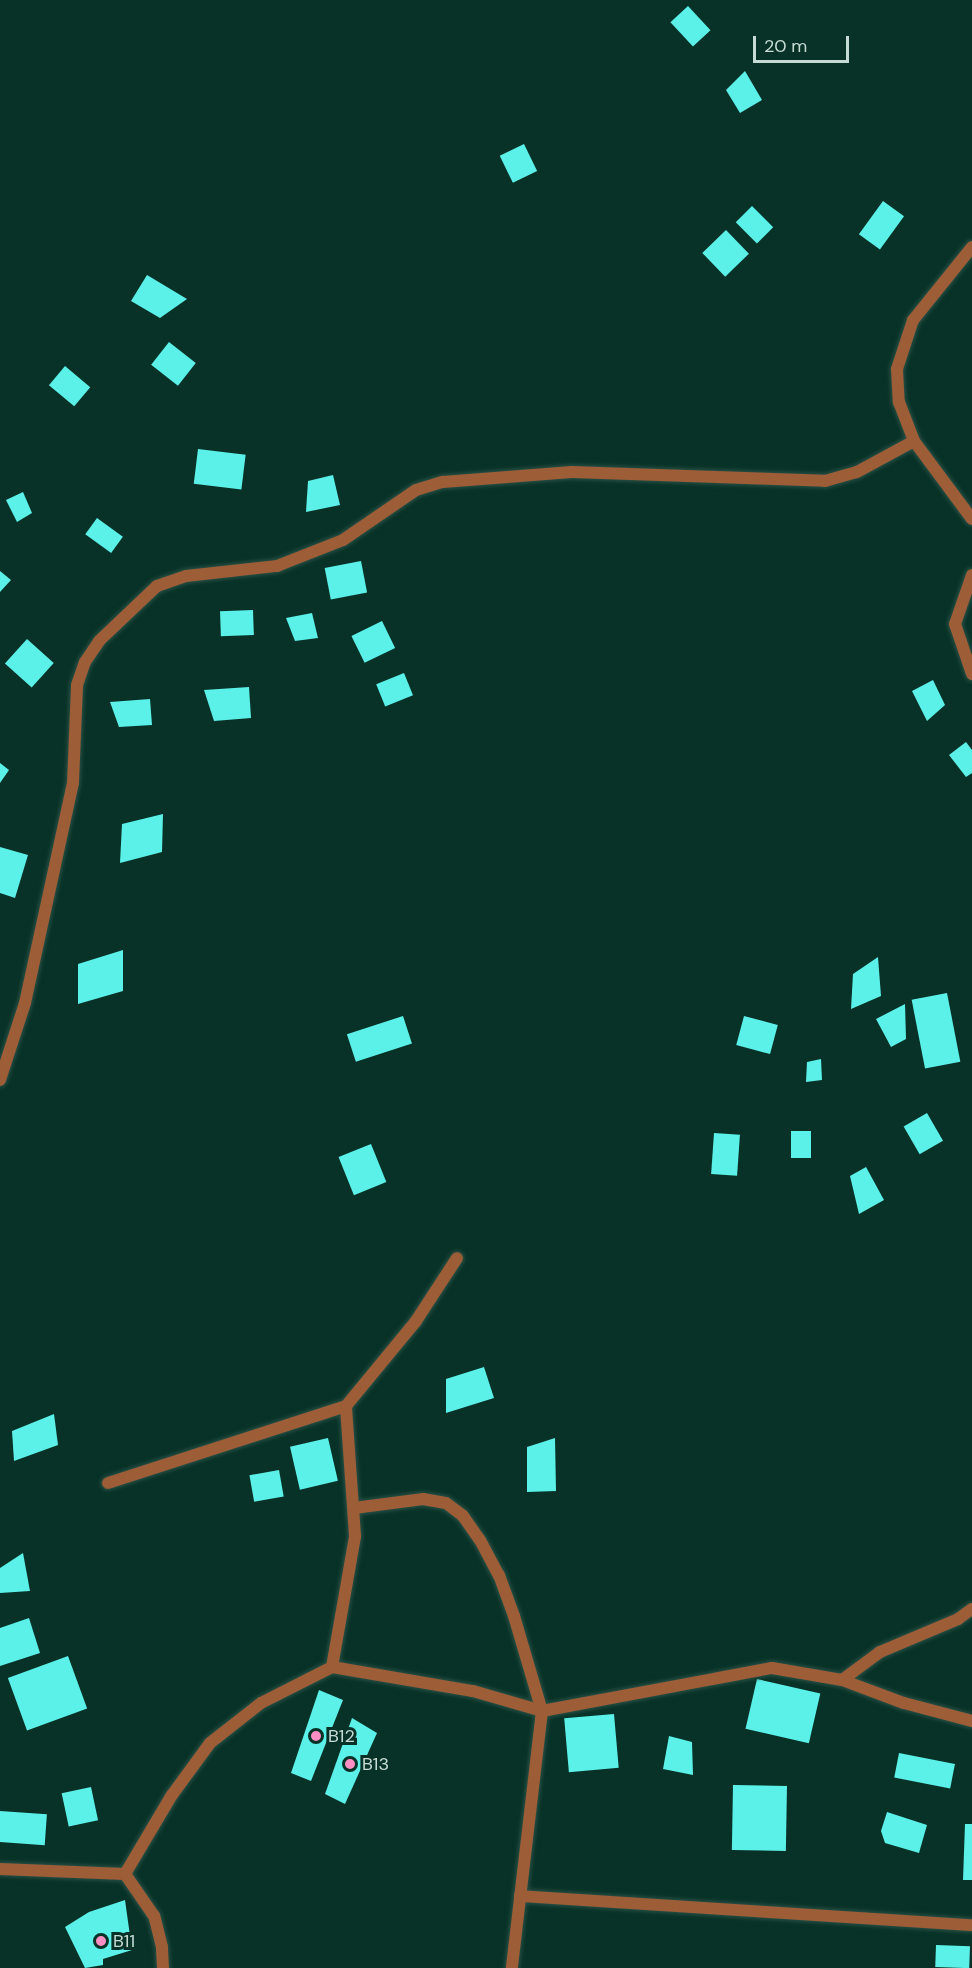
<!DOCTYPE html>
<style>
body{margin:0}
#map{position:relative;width:972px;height:1968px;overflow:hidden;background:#083227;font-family:"DM Sans",sans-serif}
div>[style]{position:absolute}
.building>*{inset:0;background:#5bf1e9;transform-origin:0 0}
.roads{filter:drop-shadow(0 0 2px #2a5046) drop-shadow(0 0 2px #2a5046)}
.lane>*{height:12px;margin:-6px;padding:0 6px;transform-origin:6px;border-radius:6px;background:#9c5d37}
.street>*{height:12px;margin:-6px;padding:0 6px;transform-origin:6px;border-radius:6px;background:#9c5d37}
.dots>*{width:16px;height:16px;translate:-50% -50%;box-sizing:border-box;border:3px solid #083227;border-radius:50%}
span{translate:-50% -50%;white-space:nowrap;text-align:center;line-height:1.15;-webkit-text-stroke:6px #083227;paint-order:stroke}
.poi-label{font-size:18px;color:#c6dbd3}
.left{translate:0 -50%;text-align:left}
.scale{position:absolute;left:753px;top:36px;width:96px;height:27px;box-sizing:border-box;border:3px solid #c6dbd3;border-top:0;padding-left:8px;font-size:18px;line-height:21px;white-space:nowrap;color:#c6dbd3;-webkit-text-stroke:4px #083227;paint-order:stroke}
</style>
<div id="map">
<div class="building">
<div style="left:688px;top:6px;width:33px;height:24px;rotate:47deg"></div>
<div style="clip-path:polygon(745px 71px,762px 100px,740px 113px,726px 90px)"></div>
<div style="left:524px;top:144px;width:30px;height:27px;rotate:64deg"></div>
<div style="left:883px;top:201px;width:26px;height:41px;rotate:36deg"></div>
<div style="left:752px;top:206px;width:30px;height:23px;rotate:45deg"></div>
<div style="left:726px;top:230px;width:33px;height:33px;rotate:46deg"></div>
<div style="clip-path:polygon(147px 275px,187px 299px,160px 318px,131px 301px)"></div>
<div style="left:169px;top:342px;width:34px;height:29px;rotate:38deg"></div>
<div style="left:65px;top:366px;width:33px;height:25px;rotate:40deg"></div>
<div style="left:198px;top:449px;width:48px;height:35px;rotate:7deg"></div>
<div style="clip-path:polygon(333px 475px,340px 505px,306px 512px,308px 481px)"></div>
<div style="clip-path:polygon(23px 492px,32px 513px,17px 522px,6px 500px)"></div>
<div style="left:97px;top:518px;width:32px;height:20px;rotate:36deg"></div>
<div style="left:361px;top:561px;width:32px;height:37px;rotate:79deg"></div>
<div style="clip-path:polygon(0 571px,11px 580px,0 592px)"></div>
<div style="left:253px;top:610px;width:25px;height:33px;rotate:88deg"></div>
<div style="clip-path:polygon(312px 613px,318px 638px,295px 641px,286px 618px)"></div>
<div style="left:382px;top:621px;width:30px;height:34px;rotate:64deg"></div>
<div style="left:27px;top:639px;width:36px;height:33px;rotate:42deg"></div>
<div style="left:404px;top:673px;width:24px;height:30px;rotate:68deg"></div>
<div style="clip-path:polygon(933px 680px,945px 705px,927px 721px,912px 691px)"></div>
<div style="clip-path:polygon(249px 687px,251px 718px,214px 721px,204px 690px)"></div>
<div style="clip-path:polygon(150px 699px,152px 725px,119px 727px,110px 702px)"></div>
<div style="clip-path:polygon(966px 742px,972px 750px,972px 773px,966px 777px,949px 755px)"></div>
<div style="clip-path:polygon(0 763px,9px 770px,0 783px)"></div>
<div style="clip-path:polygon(163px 814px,162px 852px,120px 863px,122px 824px)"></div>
<div style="clip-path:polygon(0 847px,28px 855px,15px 898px,0 893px)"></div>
<div style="clip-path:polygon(123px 950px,123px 991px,78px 1004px,78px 964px)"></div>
<div style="clip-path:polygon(878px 957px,881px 996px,851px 1009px,853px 974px)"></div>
<div style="left:947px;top:993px;width:70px;height:36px;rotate:79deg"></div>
<div style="clip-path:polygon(905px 1004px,906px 1039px,891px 1047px,876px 1019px)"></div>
<div style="left:403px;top:1016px;width:29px;height:59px;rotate:72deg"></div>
<div style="left:744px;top:1016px;width:35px;height:30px;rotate:15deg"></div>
<div style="clip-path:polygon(821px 1059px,822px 1080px,806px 1082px,807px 1062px)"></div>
<div style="left:927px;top:1113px;width:32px;height:27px;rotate:60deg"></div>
<div style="left:791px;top:1131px;width:20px;height:27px"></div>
<div style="left:714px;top:1133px;width:26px;height:41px;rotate:4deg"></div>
<div style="left:371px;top:1144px;width:41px;height:35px;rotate:68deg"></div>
<div style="clip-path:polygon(866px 1167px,884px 1200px,859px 1214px,850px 1176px)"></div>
<div style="clip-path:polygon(484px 1367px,494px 1398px,446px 1413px,446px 1379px)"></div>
<div style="clip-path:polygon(54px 1414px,58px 1445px,14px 1461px,12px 1431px)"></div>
<div style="left:328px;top:1438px;width:44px;height:39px;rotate:77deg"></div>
<div style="clip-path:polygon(555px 1438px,556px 1491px,527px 1492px,527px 1447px)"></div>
<div style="left:279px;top:1470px;width:27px;height:30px;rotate:80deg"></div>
<div style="clip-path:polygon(23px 1553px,30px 1591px,0 1593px,0 1568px)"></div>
<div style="clip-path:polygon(29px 1618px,40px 1653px,0 1666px,0 1628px)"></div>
<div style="left:68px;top:1656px;width:56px;height:64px;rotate:70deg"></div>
<div style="left:757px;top:1679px;width:65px;height:51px;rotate:13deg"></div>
<div style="clip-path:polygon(319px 1690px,343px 1700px,311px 1781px,291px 1773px)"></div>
<div style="left:614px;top:1714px;width:54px;height:50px;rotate:85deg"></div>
<div style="clip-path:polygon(352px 1718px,377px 1733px,345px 1804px,325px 1794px)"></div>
<div style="clip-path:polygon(669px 1736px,692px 1742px,693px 1775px,663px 1769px)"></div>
<div style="left:899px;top:1753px;width:57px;height:25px;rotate:11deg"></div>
<div style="left:733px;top:1785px;width:54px;height:65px;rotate:1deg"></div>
<div style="left:91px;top:1787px;width:34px;height:30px;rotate:78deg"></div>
<div style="left:0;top:1811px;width:47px;height:31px;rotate:4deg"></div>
<div style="clip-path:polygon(887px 1812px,927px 1825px,919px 1853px,885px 1843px,881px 1831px)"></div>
<div style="clip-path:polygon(965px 1824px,972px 1824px,972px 1880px,963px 1880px)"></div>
<div style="clip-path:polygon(125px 1900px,132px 1950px,103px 1959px,103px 1965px,85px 1968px,65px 1927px,89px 1912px)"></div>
<div style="left:936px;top:1945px;width:34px;height:22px;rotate:2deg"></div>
</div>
<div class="roads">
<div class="lane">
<div style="left:0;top:1869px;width:125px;rotate:2.3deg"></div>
</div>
<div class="street">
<div style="left:972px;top:247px;width:94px;rotate:128.9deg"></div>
<div style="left:913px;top:320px;width:52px;rotate:108.1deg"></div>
<div style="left:897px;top:369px;width:33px;rotate:87deg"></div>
<div style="left:899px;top:402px;width:42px;rotate:69deg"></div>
<div style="left:914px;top:441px;width:97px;rotate:53.4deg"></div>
<div style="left:972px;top:575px;width:52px;rotate:109.1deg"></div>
<div style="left:955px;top:624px;width:53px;rotate:71.2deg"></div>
<div style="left:0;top:1080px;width:81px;rotate:-72deg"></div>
<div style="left:25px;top:1003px;width:226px;rotate:-77.7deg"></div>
<div style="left:73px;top:782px;width:97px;rotate:-87.6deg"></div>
<div style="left:77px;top:685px;width:24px;rotate:-71deg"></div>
<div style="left:85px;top:662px;width:25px;rotate:-56deg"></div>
<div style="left:99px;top:641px;width:80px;rotate:-43.5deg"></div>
<div style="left:157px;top:586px;width:31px;rotate:-19deg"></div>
<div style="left:186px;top:576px;width:92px;rotate:-6.3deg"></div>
<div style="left:277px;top:566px;width:71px;rotate:-21.5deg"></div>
<div style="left:343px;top:540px;width:88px;rotate:-34.4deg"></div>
<div style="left:416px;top:490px;width:28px;rotate:-17deg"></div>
<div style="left:443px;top:482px;width:129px;rotate:-4.4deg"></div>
<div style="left:572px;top:472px;width:253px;rotate:2deg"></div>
<div style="left:825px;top:481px;width:33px;rotate:-16deg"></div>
<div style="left:857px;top:472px;width:65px;rotate:-28.5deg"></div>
<div style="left:108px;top:1483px;width:250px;rotate:-17.9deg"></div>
<div style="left:354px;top:1508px;width:70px;rotate:-7.4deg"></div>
<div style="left:423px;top:1499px;width:23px;rotate:10deg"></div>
<div style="left:446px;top:1503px;width:21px;rotate:37deg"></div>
<div style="left:463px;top:1516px;width:29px;rotate:55deg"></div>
<div style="left:480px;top:1540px;width:40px;rotate:62deg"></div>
<div style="left:499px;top:1575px;width:44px;rotate:69.9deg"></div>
<div style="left:514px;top:1616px;width:99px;rotate:73.6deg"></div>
<div style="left:542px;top:1711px;width:259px;rotate:96.7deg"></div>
<div style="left:332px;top:1667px;width:133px;rotate:-80deg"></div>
<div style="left:355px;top:1536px;width:130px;rotate:-94deg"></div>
<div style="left:346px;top:1406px;width:110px;rotate:-50.5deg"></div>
<div style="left:416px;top:1321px;width:75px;rotate:-56.9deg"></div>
<div style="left:842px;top:1680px;width:47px;rotate:-36.4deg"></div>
<div style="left:880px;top:1652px;width:85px;rotate:-22.9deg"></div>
<div style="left:958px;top:1619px;width:17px;rotate:-36deg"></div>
<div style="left:520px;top:1896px;width:453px;rotate:3.7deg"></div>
<div style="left:163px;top:1968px;width:21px;rotate:-93deg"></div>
<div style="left:162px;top:1947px;width:32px;rotate:-104deg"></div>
<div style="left:154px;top:1916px;width:51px;rotate:-124.6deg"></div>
<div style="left:125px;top:1874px;width:92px;rotate:-59.3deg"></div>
<div style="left:172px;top:1795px;width:64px;rotate:-53.8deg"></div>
<div style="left:210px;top:1743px;width:65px;rotate:-38.1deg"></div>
<div style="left:261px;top:1703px;width:80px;rotate:-26.9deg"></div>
<div style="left:332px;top:1667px;width:143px;rotate:9.7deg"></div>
<div style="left:473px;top:1691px;width:72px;rotate:16.2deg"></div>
<div style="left:542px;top:1711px;width:234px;rotate:-10.6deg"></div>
<div style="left:772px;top:1668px;width:71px;rotate:9.7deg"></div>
<div style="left:842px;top:1680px;width:66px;rotate:20.4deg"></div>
<div style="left:904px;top:1703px;width:70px;rotate:14.8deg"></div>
</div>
</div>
<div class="dots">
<div style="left:316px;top:1736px;background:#fb8fc4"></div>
<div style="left:350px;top:1764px;background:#fb8fc4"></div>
<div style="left:101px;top:1941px;background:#fb8fc4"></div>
</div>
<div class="poi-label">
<span class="left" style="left:328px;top:1736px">B12</span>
<span class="left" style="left:362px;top:1764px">B13</span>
<span class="left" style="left:113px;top:1941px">B11</span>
</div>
<div class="scale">20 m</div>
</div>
